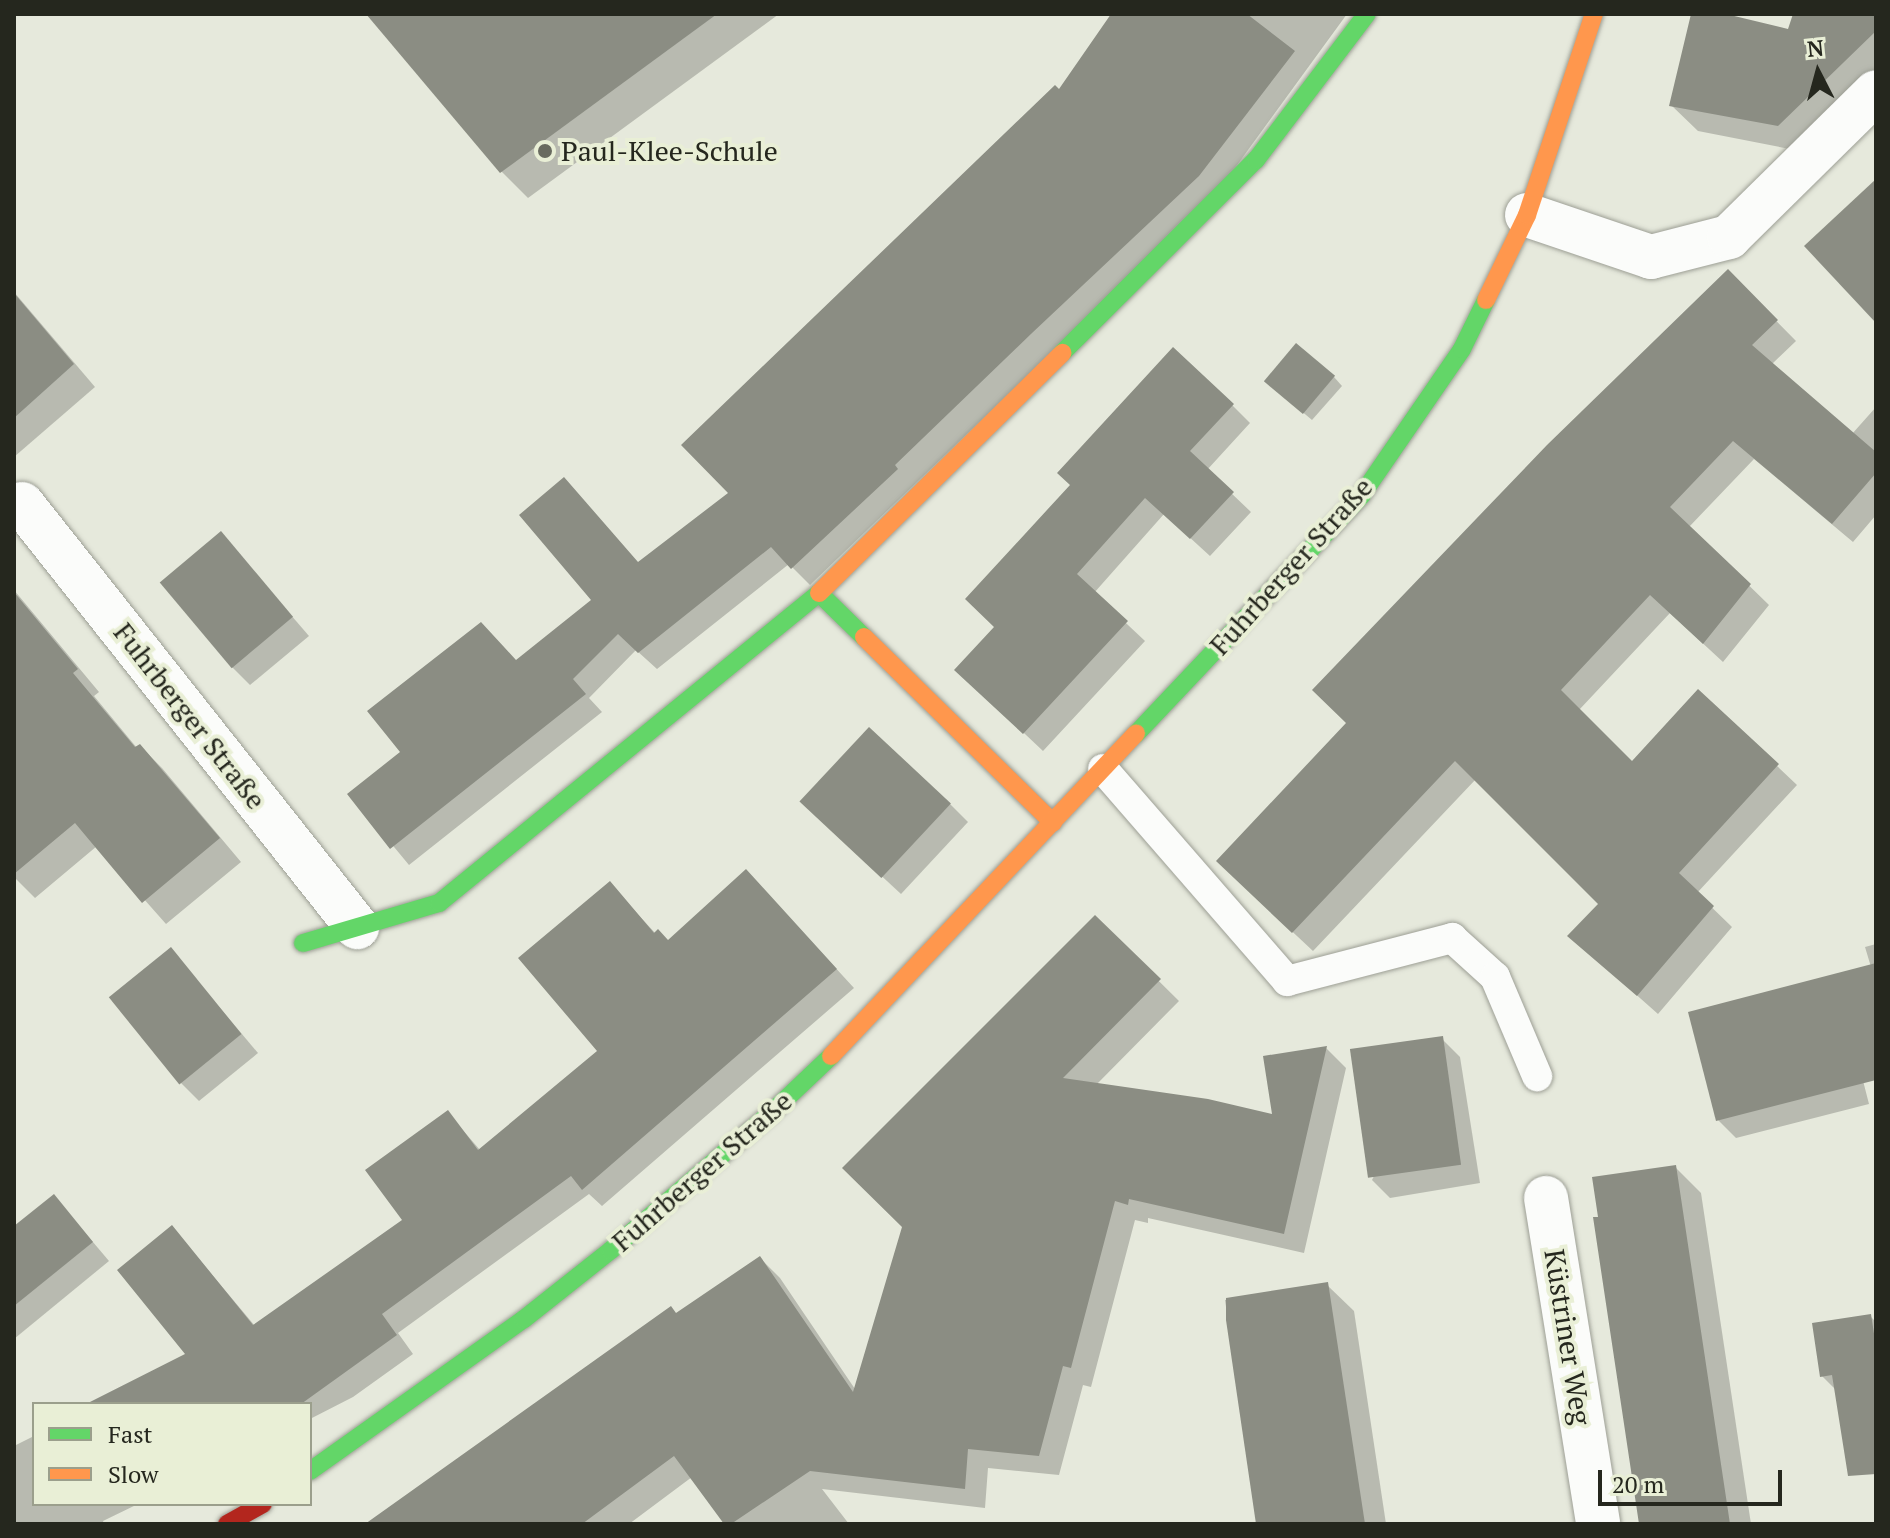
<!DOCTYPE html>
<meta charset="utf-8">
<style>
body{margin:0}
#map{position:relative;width:1890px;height:1538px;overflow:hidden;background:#e6e9dc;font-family:"PT Serif",serif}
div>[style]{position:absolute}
.shadow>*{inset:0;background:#0003}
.building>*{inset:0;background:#8b8d83;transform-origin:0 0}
.roads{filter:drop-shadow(0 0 2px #9d9f95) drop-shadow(0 0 2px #9d9f95)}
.lane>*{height:30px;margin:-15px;padding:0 15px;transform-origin:15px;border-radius:15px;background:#fbfcfa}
.street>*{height:44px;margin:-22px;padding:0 22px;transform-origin:22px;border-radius:22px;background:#fbfcfa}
.fast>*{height:18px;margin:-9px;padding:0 9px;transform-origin:9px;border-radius:9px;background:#63d668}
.slow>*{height:18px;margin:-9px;padding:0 9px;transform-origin:9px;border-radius:9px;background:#ff974d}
.jam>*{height:18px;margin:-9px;padding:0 9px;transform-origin:9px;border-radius:9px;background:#b3261e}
.dots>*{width:22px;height:22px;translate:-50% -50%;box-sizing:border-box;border:4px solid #e9efd6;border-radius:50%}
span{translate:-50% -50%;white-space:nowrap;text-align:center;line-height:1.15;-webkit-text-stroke:8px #e9efd6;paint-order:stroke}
.poi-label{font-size:28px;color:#25271e}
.left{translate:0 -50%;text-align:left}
.street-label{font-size:28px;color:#25271e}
.frame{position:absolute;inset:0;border:16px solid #25271e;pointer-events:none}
.legend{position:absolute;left:32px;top:1402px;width:280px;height:104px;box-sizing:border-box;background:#e9efd6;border:2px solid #9b9f8c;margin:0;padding:10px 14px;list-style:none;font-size:24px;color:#25271e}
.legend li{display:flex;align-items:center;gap:16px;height:40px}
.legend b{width:40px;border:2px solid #9b9f8c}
.north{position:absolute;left:1778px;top:32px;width:80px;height:80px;-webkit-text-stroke:6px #e9efd6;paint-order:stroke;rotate:354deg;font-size:22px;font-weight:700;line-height:32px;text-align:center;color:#25271e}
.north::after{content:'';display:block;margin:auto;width:28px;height:36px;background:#25271e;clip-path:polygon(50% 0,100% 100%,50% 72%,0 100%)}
.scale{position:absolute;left:1598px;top:1470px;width:184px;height:36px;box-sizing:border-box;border:4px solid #25271e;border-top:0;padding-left:10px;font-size:24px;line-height:28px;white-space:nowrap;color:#25271e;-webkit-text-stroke:6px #e9efd6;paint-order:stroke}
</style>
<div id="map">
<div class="shadow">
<div style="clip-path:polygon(370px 14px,779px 14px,528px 198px,501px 171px)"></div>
<div style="clip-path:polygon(1113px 14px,1347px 14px,1216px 194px,810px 585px,789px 564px,657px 669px,636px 650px,589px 698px,602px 712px,409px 865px,350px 794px,731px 494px,1059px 92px)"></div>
<div style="clip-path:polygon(1693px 14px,1717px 14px,1789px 32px,1795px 14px,1876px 14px,1876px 83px,1805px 152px,1698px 131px,1671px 105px)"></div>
<div style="clip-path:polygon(1728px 272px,1796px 341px,1771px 365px,1852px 434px,1876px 407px,1876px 515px,1853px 542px,1754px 459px,1689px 527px,1769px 605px,1723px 662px,1670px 613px,1579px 710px,1632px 764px,1699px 692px,1797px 785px,1697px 893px,1732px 927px,1658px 1014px,1570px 936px,1601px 904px,1476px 779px,1313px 951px,1238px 881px,1349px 724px)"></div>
<div style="clip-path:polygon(14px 292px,95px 387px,14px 457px)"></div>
<div style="clip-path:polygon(1334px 377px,1342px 386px,1312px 420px,1275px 389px)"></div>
<div style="clip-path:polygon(1232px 405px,1250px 423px,1207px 470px,1251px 512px,1210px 556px,1164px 514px,1094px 593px,1145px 641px,1043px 751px,957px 670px)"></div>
<div style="clip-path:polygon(221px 534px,309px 636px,250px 685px,232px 667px)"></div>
<div style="clip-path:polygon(14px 590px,99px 692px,94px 696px,137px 748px,140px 746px,162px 768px,241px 862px,166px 924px,97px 846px,35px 898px,14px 877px)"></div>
<div style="clip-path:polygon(950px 804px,968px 822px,901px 894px,820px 819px)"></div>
<div style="clip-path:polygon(610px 884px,656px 934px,669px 942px,764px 890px,854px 988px,602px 1206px,589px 1194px,398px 1333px,413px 1354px,353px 1397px,310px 1419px,310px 1404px,94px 1404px,188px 1355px,172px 1227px,255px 1326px,404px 1220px,448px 1113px,480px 1150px,599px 1052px)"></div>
<div style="clip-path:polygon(1095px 918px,1179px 1001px,1096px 1085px,1274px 1117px,1326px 1048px,1346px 1068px,1304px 1253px,1148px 1218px,1148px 1223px,1135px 1220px,1091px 1387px,1083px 1385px,1059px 1475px,988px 1468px,985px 1508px,822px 1489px,849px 1524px,727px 1524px,692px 1477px,629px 1524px,366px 1524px,760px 1258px,780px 1278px,855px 1389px)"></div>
<div style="clip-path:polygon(1876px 944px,1876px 1060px,1859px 1065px,1869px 1104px,1736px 1138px,1718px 1120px,1871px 967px,1865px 947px)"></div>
<div style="clip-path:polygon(171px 950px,258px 1053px,199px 1101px,181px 1083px)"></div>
<div style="clip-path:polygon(1442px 1039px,1460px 1057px,1480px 1183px,1390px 1198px,1372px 1180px)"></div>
<div style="clip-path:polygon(1675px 1167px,1701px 1193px,1751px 1524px,1641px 1524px)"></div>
<div style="clip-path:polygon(54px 1196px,109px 1261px,14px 1339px,14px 1229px)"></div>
<div style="clip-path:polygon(1327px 1285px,1354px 1311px,1386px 1524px,1258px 1524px,1225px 1300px)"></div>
<div style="clip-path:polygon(1870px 1316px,1876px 1322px,1876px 1465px,1836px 1390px,1822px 1376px)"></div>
<div style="clip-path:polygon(34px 1436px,34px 1504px,138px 1504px,103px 1521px,104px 1524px,14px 1524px,14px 1446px)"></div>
</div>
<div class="building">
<div style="clip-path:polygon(366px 14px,717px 14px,500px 173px)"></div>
<div style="clip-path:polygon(1111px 14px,1247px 14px,1295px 51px,1199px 176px,1032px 333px,895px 465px,898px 469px,791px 569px,771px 547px,638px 653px,618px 634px,573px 679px,586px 694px,390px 849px,347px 794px,400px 752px,367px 711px,481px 622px,516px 660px,591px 600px,519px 515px,564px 477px,638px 562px,728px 493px,681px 445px,1055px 85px,1059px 89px)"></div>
<div style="clip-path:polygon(1691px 14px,1726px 14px,1788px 29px,1793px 14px,1876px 14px,1876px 31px,1778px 126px,1669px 106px)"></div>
<div style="clip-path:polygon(1876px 179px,1876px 323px,1804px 246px)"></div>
<div style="clip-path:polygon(1728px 269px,1778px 320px,1752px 345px,1876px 452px,1876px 473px,1832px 524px,1733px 441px,1670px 507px,1751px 584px,1703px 644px,1650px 595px,1561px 690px,1632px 761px,1698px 689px,1779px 764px,1679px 873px,1714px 906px,1637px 996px,1567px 936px,1598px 904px,1455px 761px,1292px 933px,1216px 861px,1346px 723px,1312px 690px,1547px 445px)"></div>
<div style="clip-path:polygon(14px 293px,74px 364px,14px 418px)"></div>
<div style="left:1296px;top:343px;width:51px;height:50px;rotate:40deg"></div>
<div style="clip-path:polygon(1173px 347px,1234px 404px,1190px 451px,1234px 492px,1190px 539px,1145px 498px,1077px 574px,1128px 621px,1023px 734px,954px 670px,994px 627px,965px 599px,1070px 485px,1057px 473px)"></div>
<div style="left:221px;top:531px;width:112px;height:80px;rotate:50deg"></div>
<div style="clip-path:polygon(14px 592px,78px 669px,73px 673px,135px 747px,140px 744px,220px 838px,142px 903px,75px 823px,14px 874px)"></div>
<div style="left:869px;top:727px;width:112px;height:102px;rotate:43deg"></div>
<div style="clip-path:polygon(746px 869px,837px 969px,582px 1190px,571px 1176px,382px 1314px,397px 1335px,301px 1404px,86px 1404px,185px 1354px,117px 1270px,172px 1225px,253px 1325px,402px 1220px,365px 1170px,448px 1110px,478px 1150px,597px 1051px,518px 958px,610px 881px,654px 933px,658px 929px,668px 940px)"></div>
<div style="clip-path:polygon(1095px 915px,1161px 979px,1063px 1078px,1208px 1099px,1272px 1114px,1263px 1056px,1327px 1046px,1284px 1234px,1129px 1199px,1128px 1205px,1115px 1201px,1071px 1368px,1063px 1366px,1039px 1456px,968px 1449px,965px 1489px,810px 1471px,731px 1524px,724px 1524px,674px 1456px,582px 1524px,365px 1524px,671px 1306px,676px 1313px,760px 1256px,853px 1392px,902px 1227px,842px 1168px)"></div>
<div style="left:171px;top:947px;width:112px;height:80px;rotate:51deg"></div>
<div style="clip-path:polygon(1876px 963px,1876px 1080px,1716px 1121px,1688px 1012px)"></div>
<div style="left:1443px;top:1036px;width:130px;height:94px;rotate:82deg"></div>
<div style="clip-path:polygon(1676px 1165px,1730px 1524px,1639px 1524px,1593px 1217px,1598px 1217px,1592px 1177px)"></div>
<div style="clip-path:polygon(54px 1194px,93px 1242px,14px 1306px,14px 1226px)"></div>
<div style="clip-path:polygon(1328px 1282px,1365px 1524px,1256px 1524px,1226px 1320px,1226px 1298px)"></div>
<div style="clip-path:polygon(1871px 1314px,1876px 1347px,1876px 1474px,1848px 1476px,1832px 1375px,1820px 1377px,1812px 1323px)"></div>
</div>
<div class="roads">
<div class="lane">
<div style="left:1103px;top:769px;width:281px;rotate:49deg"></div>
<div style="left:1287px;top:981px;width:171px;rotate:-14.6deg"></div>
<div style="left:1452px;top:938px;width:58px;rotate:42.2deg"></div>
<div style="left:1495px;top:977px;width:108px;rotate:67deg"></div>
</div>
<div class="street">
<div style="left:1527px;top:215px;width:131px;rotate:18.7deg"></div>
<div style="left:1651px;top:257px;width:81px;rotate:-14.4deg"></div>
<div style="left:1729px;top:237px;width:206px;rotate:-44.6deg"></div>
<div style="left:22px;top:504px;width:540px;rotate:51.62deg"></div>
<div style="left:1546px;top:1198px;width:330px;rotate:80.9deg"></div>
</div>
<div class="fast">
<div style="left:1062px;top:353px;width:274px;rotate:-44.9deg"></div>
<div style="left:1256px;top:160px;width:183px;rotate:-52.8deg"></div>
<div style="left:1136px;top:734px;width:328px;rotate:-46.6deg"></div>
<div style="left:1361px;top:496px;width:178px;rotate:-55.5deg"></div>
<div style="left:1462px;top:349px;width:55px;rotate:-63.9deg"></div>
<div style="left:303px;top:943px;width:142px;rotate:-16.4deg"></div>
<div style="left:439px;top:903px;width:490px;rotate:-39.2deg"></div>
<div style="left:819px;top:593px;width:63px;rotate:44.4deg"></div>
<div style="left:310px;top:1471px;width:262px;rotate:-35.4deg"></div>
<div style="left:524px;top:1319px;width:111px;rotate:-38.4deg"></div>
<div style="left:611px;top:1250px;width:211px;rotate:-40.6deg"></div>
<div style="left:771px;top:1113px;width:83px;rotate:-43.5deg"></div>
</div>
<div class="slow">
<div style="left:1486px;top:300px;width:94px;rotate:-64.2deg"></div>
<div style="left:1527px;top:215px;width:212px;rotate:-71.6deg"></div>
<div style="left:819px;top:593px;width:342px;rotate:-44.6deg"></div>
<div style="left:864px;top:637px;width:265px;rotate:44.5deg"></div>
<div style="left:831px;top:1056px;width:444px;rotate:-46.6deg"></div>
</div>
<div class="jam">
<div style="left:227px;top:1524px;width:41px;rotate:-29.1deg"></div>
</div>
</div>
<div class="dots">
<div style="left:545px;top:151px;background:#696b60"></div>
</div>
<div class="poi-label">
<span class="left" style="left:561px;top:151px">Paul-Klee-Schule</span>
</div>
<div class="street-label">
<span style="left:1291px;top:566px;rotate:-48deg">Fuhrberger Straße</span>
<span style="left:190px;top:716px;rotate:52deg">Fuhrberger Straße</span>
<span style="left:702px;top:1171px;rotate:-41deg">Fuhrberger Straße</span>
<span style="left:1568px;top:1337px;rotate:81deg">Küstriner Weg</span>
</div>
<div class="frame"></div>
<ul class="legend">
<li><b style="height:10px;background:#63d668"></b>Fast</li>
<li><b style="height:10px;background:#ff974d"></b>Slow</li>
</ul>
<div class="north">N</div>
<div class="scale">20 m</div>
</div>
